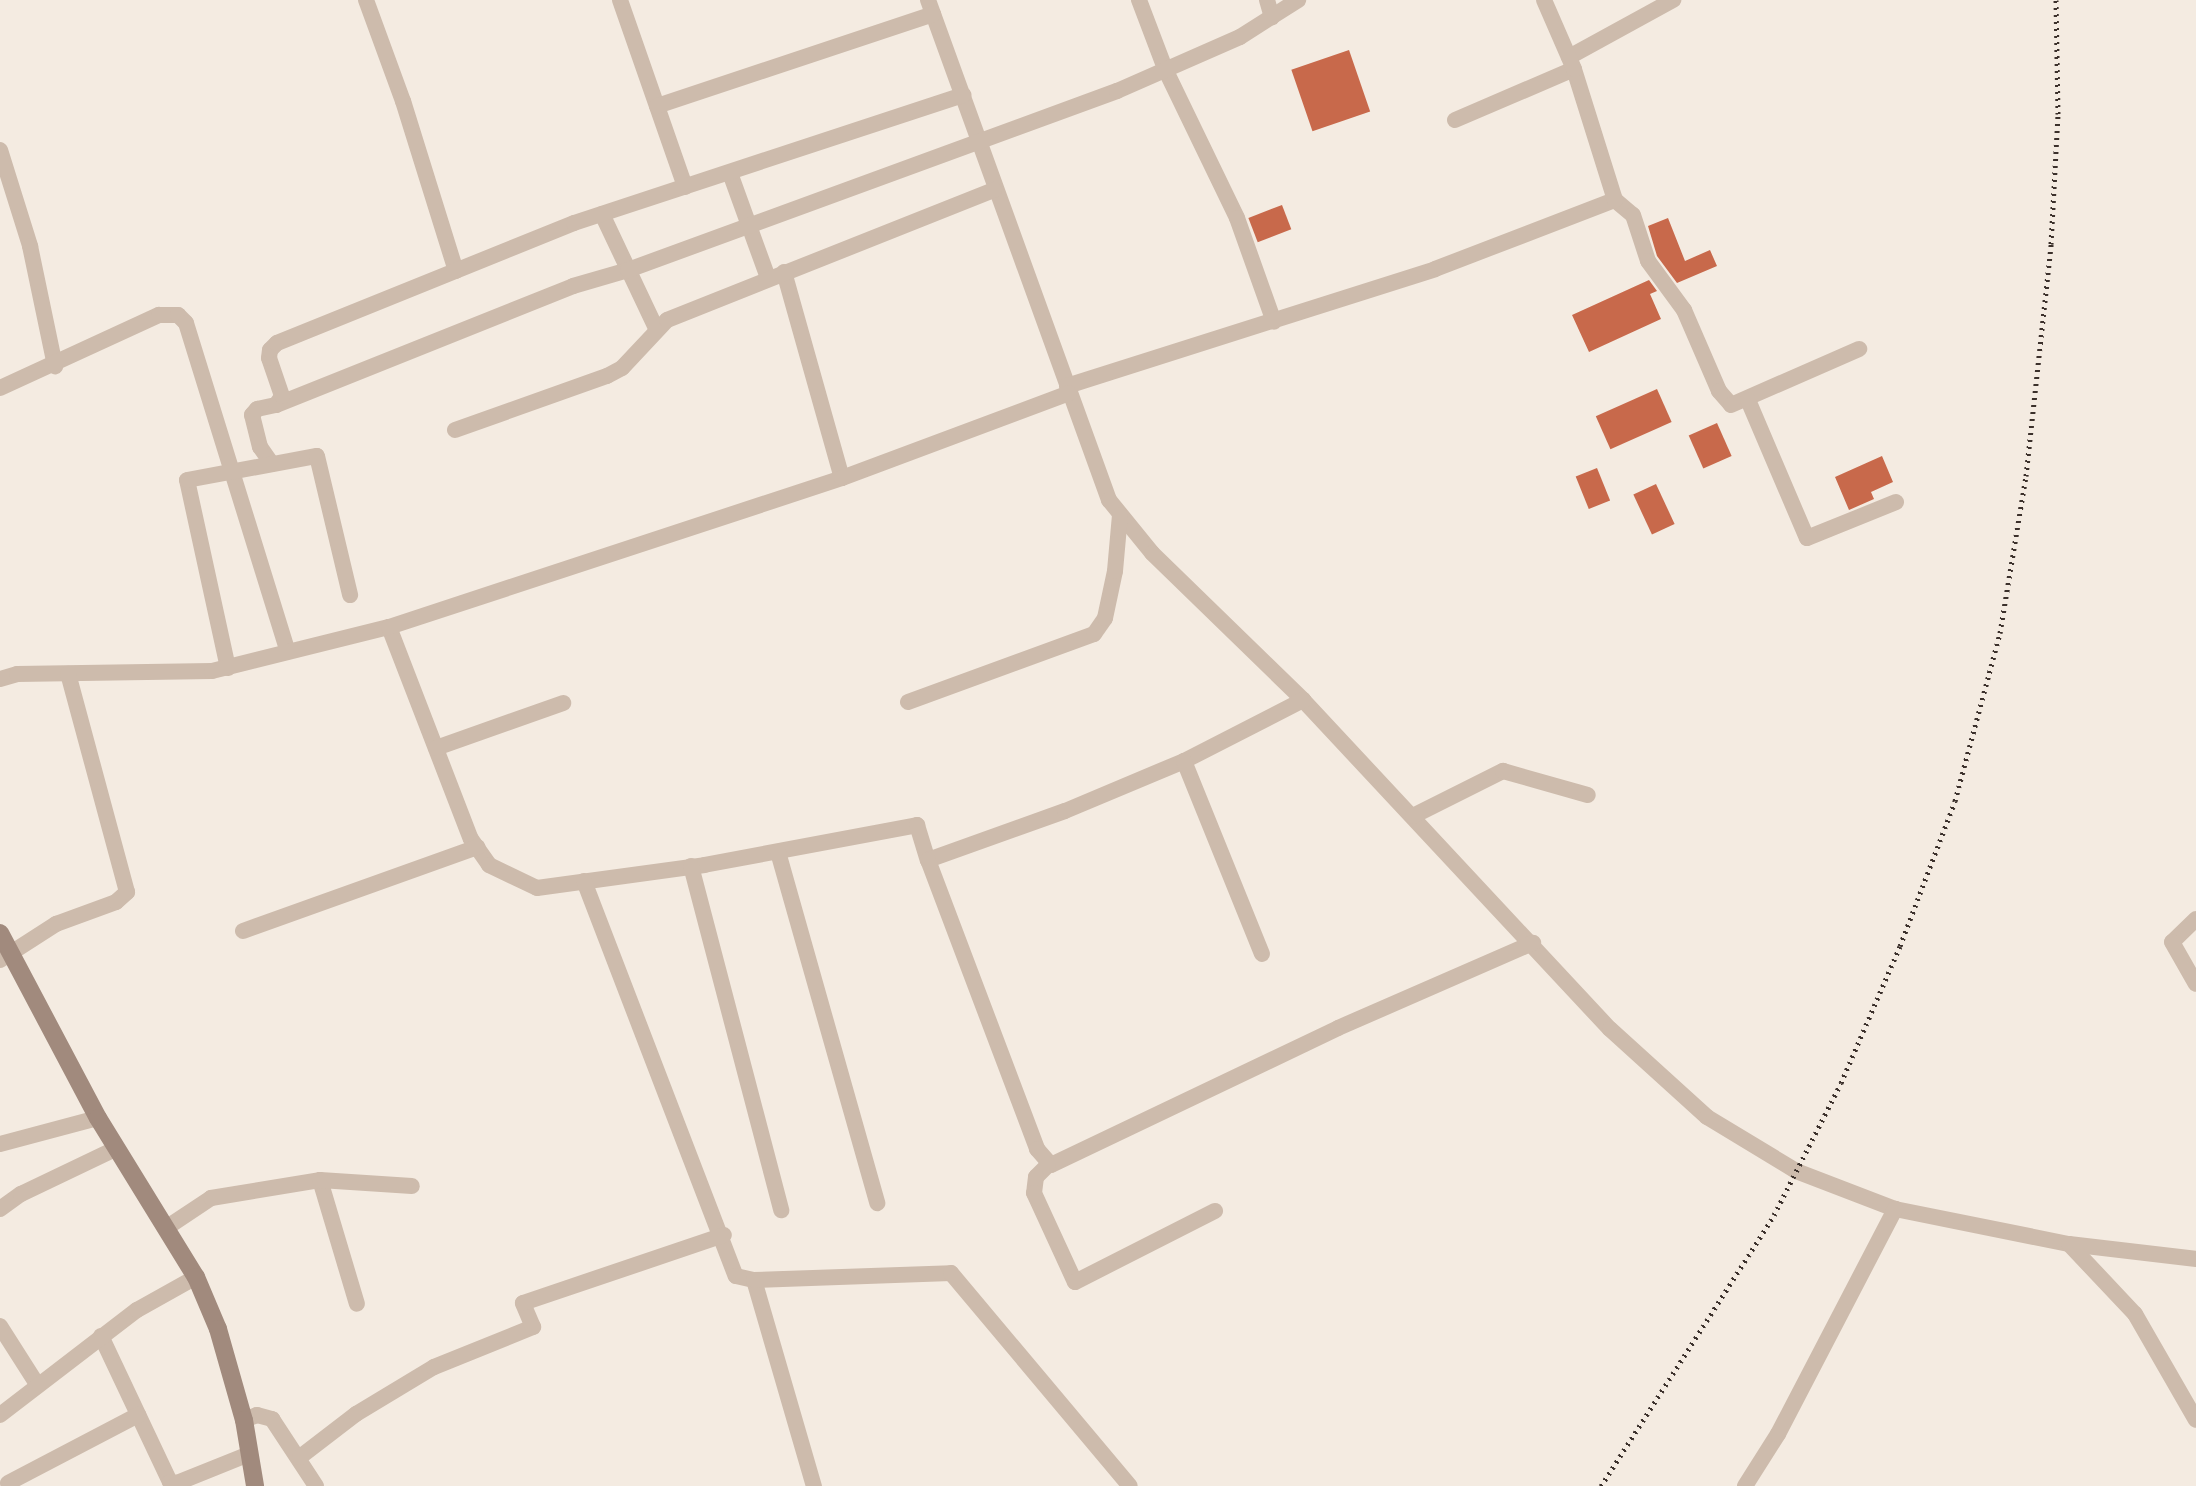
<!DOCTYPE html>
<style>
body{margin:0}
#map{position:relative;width:2196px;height:1486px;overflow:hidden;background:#f4ebe1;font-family:Montserrat,sans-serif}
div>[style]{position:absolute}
.building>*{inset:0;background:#c8694b;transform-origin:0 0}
.street>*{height:16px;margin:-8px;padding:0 8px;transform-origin:8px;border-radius:8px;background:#cdbbac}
.secondary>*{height:18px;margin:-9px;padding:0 9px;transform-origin:9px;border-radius:9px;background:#a18a7d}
.rail>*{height:5px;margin-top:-2.5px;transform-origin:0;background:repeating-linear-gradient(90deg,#3b302b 0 2px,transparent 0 7px)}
span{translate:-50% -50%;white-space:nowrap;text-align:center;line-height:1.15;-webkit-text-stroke:5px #fbf5ee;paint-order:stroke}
</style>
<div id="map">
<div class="building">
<div style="left:1349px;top:50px;width:65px;height:61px;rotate:71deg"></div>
<div style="left:1282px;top:205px;width:26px;height:36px;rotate:69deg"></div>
<div style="clip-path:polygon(1668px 218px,1685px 261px,1710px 250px,1717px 266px,1677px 283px,1657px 256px,1648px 226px)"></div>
<div style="clip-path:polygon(1649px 280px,1657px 291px,1650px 294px,1661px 319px,1589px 352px,1572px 315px)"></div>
<div style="left:1657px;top:389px;width:36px;height:67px;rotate:66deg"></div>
<div style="left:1717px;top:423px;width:36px;height:31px;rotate:66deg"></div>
<div style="clip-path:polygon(1882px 456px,1893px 482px,1871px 492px,1874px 499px,1849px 510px,1835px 477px)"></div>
<div style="left:1597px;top:468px;width:35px;height:23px;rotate:68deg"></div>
<div style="left:1656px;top:484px;width:44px;height:25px;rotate:65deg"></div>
</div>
<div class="street">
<div style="left:366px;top:0;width:108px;rotate:69.9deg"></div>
<div style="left:403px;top:101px;width:178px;rotate:72.7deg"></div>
<div style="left:620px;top:0;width:198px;rotate:70.8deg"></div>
<div style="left:928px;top:0;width:532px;rotate:70.1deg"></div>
<div style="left:1109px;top:500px;width:68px;rotate:50.9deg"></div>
<div style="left:1152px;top:553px;width:211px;rotate:44.2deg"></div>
<div style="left:1303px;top:700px;width:450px;rotate:47deg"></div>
<div style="left:1610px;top:1029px;width:131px;rotate:42.2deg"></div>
<div style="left:1707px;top:1117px;width:104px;rotate:31.2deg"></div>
<div style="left:1796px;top:1171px;width:106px;rotate:21deg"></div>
<div style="left:1895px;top:1209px;width:177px;rotate:11.4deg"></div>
<div style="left:2069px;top:1244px;width:128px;rotate:6.7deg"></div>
<div style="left:1139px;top:0;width:76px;rotate:69.2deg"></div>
<div style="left:1166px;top:71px;width:163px;rotate:64.2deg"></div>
<div style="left:1237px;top:218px;width:110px;rotate:70.4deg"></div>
<div style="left:1267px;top:0;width:18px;rotate:74deg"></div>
<div style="left:1569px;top:57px;width:119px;rotate:-28.7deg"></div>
<div style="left:657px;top:106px;width:291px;rotate:-18.4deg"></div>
<div style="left:1455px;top:120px;width:129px;rotate:-23.2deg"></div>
<div style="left:0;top:150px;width:101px;rotate:72.6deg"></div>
<div style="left:30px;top:246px;width:123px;rotate:78.2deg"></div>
<div style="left:730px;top:173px;width:112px;rotate:70.1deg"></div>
<div style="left:1615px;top:200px;width:23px;rotate:40deg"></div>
<div style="left:1633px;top:215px;width:48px;rotate:71.9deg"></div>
<div style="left:1648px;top:261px;width:61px;rotate:53.7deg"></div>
<div style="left:1684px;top:310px;width:88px;rotate:66.6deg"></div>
<div style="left:1719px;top:391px;width:18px;rotate:49deg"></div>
<div style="left:1731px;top:405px;width:140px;rotate:-23.6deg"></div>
<div style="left:602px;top:214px;width:126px;rotate:64.7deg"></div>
<div style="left:784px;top:272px;width:214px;rotate:74.3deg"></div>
<div style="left:1067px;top:386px;width:386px;rotate:-17.6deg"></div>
<div style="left:1435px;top:269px;width:193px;rotate:-21deg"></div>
<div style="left:1615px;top:200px;width:137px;rotate:-107.4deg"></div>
<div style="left:1574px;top:69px;width:75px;rotate:-113.5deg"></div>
<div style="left:0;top:388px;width:175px;rotate:-24.7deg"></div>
<div style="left:159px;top:315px;width:19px"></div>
<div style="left:178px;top:315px;width:11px;rotate:45deg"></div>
<div style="left:186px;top:323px;width:344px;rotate:72.8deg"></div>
<div style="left:1748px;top:400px;width:150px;rotate:66.9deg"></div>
<div style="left:1807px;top:538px;width:96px;rotate:-22deg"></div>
<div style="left:276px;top:405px;width:320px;rotate:-21.8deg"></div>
<div style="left:573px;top:286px;width:57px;rotate:-16.2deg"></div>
<div style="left:628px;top:270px;width:521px;rotate:-20.11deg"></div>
<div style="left:1117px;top:91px;width:134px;rotate:-23.7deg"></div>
<div style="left:1240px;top:37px;width:69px;rotate:-32.5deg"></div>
<div style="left:455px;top:430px;width:161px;rotate:-19.6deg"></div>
<div style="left:607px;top:376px;width:17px;rotate:-28deg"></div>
<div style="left:622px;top:368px;width:66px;rotate:-46.8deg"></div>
<div style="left:667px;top:320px;width:352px;rotate:-21.7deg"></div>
<div style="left:272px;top:464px;width:21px;rotate:-125deg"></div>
<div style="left:260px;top:447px;width:33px;rotate:-104deg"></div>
<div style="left:252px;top:415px;width:8px;rotate:-50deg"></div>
<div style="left:257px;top:409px;width:19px;rotate:-12deg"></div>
<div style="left:276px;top:405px;width:11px;rotate:-56deg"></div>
<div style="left:282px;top:396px;width:40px;rotate:-108.9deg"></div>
<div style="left:269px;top:358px;width:8px;rotate:-83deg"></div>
<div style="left:270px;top:350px;width:10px;rotate:-45deg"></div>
<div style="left:277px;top:343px;width:320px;rotate:-22deg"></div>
<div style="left:574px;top:223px;width:410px;rotate:-18.2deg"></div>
<div style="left:389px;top:627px;width:227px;rotate:68.9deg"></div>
<div style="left:471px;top:839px;width:32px;rotate:55deg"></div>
<div style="left:489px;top:865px;width:53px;rotate:25.6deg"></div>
<div style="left:537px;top:888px;width:169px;rotate:-7.8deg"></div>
<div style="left:704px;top:865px;width:217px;rotate:-10.6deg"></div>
<div style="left:917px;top:825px;width:37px;rotate:73deg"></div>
<div style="left:928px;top:860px;width:145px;rotate:-19.7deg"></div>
<div style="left:1065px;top:811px;width:129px;rotate:-22.8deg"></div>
<div style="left:1184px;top:761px;width:134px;rotate:-27.1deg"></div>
<div style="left:228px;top:668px;width:192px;rotate:-102.3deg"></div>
<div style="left:187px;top:480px;width:132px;rotate:-10.5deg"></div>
<div style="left:317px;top:456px;width:143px;rotate:76.6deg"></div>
<div style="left:0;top:679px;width:18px;rotate:-16deg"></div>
<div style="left:17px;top:674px;width:195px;rotate:-0.9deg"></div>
<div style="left:212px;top:671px;width:182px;rotate:-14deg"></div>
<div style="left:389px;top:627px;width:477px;rotate:-18.2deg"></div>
<div style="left:842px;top:478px;width:242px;rotate:-20.5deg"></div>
<div style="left:908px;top:702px;width:198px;rotate:-20.1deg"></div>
<div style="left:1094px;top:634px;width:19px;rotate:-55deg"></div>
<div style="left:1105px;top:618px;width:48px;rotate:-78deg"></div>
<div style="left:1115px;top:571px;width:56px;rotate:-84.9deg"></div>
<div style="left:436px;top:748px;width:135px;rotate:-19.5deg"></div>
<div style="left:1184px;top:761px;width:208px;rotate:68deg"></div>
<div style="left:1413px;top:816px;width:101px;rotate:-26.6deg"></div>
<div style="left:1503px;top:771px;width:88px;rotate:15.8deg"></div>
<div style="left:778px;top:852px;width:365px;rotate:74.2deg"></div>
<div style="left:928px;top:860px;width:309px;rotate:69.3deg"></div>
<div style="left:1037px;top:1149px;width:21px;rotate:49deg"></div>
<div style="left:1051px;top:1165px;width:318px;rotate:-25.5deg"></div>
<div style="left:1338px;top:1028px;width:213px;rotate:-23.6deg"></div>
<div style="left:691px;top:866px;width:356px;rotate:75.3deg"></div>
<div style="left:584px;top:881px;width:423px;rotate:69deg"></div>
<div style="left:736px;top:1276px;width:18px;rotate:13deg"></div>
<div style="left:754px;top:1280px;width:215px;rotate:73.8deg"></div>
<div style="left:2196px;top:919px;width:33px;rotate:136deg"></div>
<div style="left:2172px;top:942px;width:48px;rotate:60.3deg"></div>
<div style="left:243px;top:931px;width:249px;rotate:-19.7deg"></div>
<div style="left:0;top:960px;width:67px;rotate:-32.7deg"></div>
<div style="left:56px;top:924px;width:64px;rotate:-20.1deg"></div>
<div style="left:116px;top:902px;width:15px;rotate:-42deg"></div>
<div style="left:127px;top:892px;width:226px;rotate:-105.1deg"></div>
<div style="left:0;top:1144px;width:101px;rotate:-14.9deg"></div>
<div style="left:1048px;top:1165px;width:17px;rotate:135deg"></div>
<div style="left:1036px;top:1177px;width:16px;rotate:97deg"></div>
<div style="left:1034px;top:1193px;width:98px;rotate:65.3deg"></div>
<div style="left:1075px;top:1282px;width:157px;rotate:-26.9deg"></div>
<div style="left:320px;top:1180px;width:129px;rotate:73.4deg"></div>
<div style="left:0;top:1209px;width:26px;rotate:-36deg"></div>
<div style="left:21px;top:1194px;width:106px;rotate:-25.6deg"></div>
<div style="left:166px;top:1228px;width:54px;rotate:-33.7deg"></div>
<div style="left:211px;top:1198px;width:110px;rotate:-9.4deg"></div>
<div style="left:320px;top:1180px;width:92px;rotate:3.7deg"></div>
<div style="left:2069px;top:1244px;width:96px;rotate:46.7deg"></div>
<div style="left:2135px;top:1314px;width:122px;rotate:60.1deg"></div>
<div style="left:754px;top:1280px;width:197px;rotate:-2deg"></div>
<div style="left:951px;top:1273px;width:278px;rotate:50deg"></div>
<div style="left:0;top:1326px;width:69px;rotate:57.5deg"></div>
<div style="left:101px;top:1336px;width:161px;rotate:64.7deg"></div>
<div style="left:170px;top:1482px;width:7px;rotate:8deg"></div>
<div style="left:177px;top:1483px;width:78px;rotate:-21.9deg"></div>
<div style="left:0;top:1415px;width:173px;rotate:-37.5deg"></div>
<div style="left:137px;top:1310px;width:68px;rotate:-29.2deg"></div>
<div style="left:244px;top:1420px;width:14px;rotate:-21deg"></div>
<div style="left:257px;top:1415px;width:16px;rotate:15deg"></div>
<div style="left:272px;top:1419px;width:80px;rotate:56.7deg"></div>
<div style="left:300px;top:1457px;width:71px;rotate:-37.5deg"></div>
<div style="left:356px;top:1414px;width:91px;rotate:-31.1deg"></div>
<div style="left:434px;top:1367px;width:107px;rotate:-22deg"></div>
<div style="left:533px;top:1327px;width:26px;rotate:-113deg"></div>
<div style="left:523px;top:1303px;width:212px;rotate:-18.7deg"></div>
<div style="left:8px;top:1483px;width:147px;rotate:-27.6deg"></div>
<div style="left:1745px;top:1486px;width:62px;rotate:-57.6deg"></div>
<div style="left:1778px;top:1434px;width:254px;rotate:-62.5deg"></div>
</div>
<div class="secondary">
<div style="left:0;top:933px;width:209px;rotate:62.1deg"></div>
<div style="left:98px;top:1118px;width:187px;rotate:58.4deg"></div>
<div style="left:196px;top:1277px;width:56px;rotate:67.1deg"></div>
<div style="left:218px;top:1329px;width:95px;rotate:74.1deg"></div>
<div style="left:244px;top:1420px;width:67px;rotate:80.5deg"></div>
</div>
<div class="rail">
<div style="left:1601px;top:1486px;width:322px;rotate:-57.4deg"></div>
<div style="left:1774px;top:1215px;width:148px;rotate:-63.1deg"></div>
<div style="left:1841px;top:1083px;width:149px;rotate:-66.7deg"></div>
<div style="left:1900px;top:946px;width:155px;rotate:-69.2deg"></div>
<div style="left:1955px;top:801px;width:174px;rotate:-75deg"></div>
<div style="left:2000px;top:633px;width:159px;rotate:-80.6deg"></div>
<div style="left:2026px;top:476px;width:233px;rotate:-83.8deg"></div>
<div style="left:2051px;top:244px;width:130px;rotate:-86.9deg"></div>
<div style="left:2058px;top:114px;width:114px;rotate:-91deg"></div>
</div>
</div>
